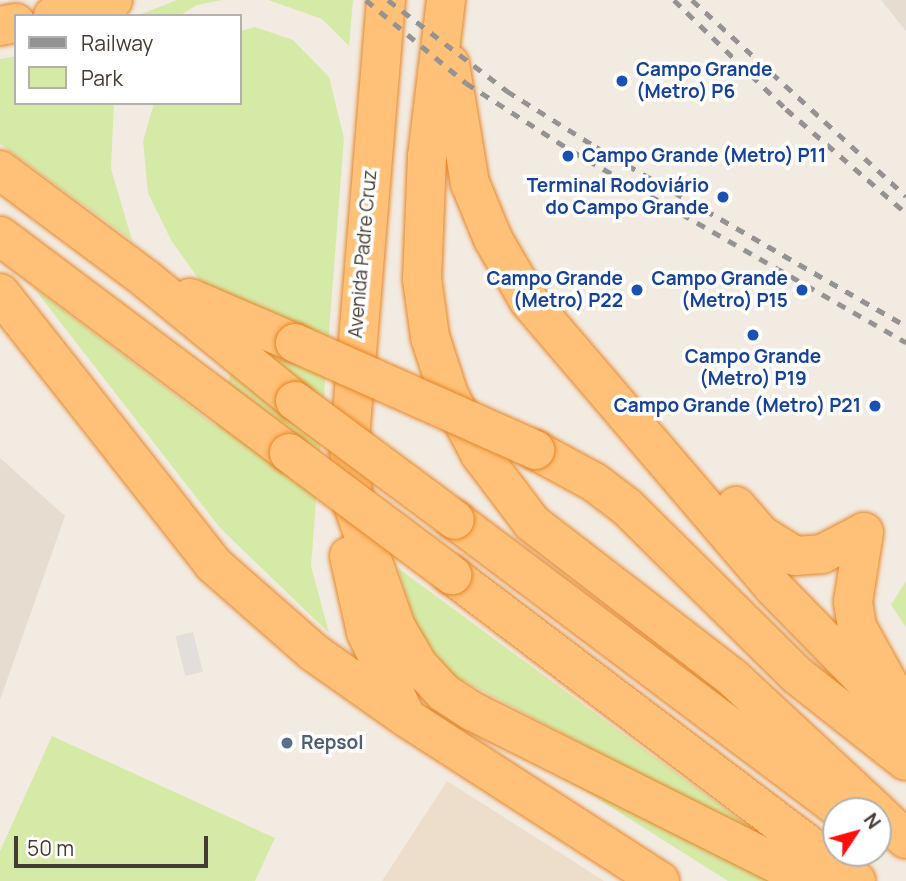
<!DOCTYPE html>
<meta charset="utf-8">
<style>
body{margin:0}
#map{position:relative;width:906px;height:881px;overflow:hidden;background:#f2ebe2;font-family:Manrope,sans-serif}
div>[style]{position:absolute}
.residential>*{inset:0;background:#e7dcd0}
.education>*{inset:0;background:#eddecb}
.green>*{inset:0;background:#d6eaa8}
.parking>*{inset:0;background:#e2dedb;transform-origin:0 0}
.roads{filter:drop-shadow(0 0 2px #e68528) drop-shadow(0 0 2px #e68528)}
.trunk>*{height:38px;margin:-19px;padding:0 19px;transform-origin:19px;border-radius:19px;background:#ffc177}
.rail>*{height:5px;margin-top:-2.5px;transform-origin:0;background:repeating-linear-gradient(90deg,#939393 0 9px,transparent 0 18px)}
.bridges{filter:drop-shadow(0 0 2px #e68528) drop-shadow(0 0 2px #e68528)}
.trunk-bridge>*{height:38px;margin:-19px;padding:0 19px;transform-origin:19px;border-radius:19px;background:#ffc177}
.dots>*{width:19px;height:19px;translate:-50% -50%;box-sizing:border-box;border:4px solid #fff;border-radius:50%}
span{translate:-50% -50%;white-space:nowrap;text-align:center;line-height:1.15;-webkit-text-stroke:7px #fff;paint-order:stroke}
.transit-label{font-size:19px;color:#164399;font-weight:700}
.left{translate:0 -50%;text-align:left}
.right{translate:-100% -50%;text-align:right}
.street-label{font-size:19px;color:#443b32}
.service-label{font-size:19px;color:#4e5e75;font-weight:700}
.legend{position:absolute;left:14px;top:14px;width:228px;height:91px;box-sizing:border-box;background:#fff;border:2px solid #b4b1ad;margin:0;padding:9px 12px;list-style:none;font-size:21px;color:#443b32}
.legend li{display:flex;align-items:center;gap:14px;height:35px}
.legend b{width:35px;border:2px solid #b4b1ad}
.north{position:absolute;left:822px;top:797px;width:70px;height:70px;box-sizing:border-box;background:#fff;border:2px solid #b4b1ad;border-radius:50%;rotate:54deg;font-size:19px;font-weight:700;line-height:28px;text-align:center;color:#443b32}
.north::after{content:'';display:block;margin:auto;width:24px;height:32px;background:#ff0e0c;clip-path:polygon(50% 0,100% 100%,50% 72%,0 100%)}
.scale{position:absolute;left:14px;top:836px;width:194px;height:32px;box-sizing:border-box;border:4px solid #443b32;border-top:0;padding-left:9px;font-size:21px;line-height:24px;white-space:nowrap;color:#443b32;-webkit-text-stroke:5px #fff;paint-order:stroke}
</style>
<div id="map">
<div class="residential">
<div style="clip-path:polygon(881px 0,906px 0,906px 31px)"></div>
<div style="clip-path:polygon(0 458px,65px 516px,0 700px)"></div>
</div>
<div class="education">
<div style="clip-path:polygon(447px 781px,562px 854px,604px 881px,382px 881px)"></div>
</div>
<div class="green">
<div style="clip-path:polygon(177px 0,222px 0,197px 5px,179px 16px,136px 16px)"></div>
<div style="clip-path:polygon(268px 0,353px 0,349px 46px,322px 19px)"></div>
<div style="clip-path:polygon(255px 27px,293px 40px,329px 77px,344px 138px,311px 566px,329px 633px,220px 528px,33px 287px,216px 426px,245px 318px,198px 278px,171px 240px,148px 193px,143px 141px,154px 103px,240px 103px,240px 31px)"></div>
<div style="clip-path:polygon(16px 56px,16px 103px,114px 103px,111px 169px,132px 240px,0 144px,0 59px)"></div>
<div style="clip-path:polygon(398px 568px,781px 850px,447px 672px,415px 623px)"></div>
<div style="clip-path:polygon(906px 581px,906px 627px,891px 605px)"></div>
<div style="clip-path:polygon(52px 736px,275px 838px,255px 881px,0 881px,0 851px)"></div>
<div style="clip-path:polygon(568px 780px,769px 881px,728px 881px)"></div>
</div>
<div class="parking">
<div style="left:193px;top:632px;width:41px;height:18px;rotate:76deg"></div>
</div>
<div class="roads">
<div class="trunk">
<div style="left:386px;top:0;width:450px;rotate:94.7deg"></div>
<div style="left:349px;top:448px;width:60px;rotate:85.2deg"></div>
<div style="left:354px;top:508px;width:126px;rotate:70.6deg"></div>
<div style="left:396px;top:627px;width:44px;rotate:59.9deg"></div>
<div style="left:418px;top:665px;width:38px;rotate:47deg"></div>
<div style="left:444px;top:693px;width:33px;rotate:33deg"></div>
<div style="left:472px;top:711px;width:380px;rotate:26.6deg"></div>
<div style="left:446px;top:0;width:157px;rotate:96.9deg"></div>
<div style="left:427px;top:156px;width:123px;rotate:92.3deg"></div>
<div style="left:422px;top:279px;width:59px;rotate:82.1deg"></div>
<div style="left:430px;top:337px;width:61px;rotate:71.9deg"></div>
<div style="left:449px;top:395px;width:67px;rotate:62.3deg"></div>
<div style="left:480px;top:454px;width:86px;rotate:53deg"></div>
<div style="left:532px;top:523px;width:254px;rotate:37.6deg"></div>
<div style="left:733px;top:678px;width:195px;rotate:42.9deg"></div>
<div style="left:53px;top:16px;width:62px;rotate:-14.9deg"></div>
<div style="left:0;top:26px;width:16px;rotate:-11deg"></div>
<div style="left:450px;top:64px;width:121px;rotate:80.5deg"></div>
<div style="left:470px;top:183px;width:61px;rotate:67.7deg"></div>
<div style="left:493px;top:239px;width:72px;rotate:59.9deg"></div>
<div style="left:529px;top:301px;width:376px;rotate:49.5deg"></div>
<div style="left:773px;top:587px;width:190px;rotate:45.6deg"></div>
<div style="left:0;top:170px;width:182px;rotate:36.7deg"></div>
<div style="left:146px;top:279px;width:193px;rotate:39.3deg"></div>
<div style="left:0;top:236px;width:361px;rotate:36.9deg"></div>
<div style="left:0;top:293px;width:345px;rotate:51.8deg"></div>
<div style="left:213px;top:564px;width:133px;rotate:41.3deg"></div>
<div style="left:313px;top:652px;width:115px;rotate:35.1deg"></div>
<div style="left:407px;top:718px;width:301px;rotate:32.8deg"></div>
<div style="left:190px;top:298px;width:114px;rotate:23.2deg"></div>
<div style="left:535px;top:450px;width:67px;rotate:28.5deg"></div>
<div style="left:594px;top:482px;width:41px;rotate:37.1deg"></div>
<div style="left:627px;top:507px;width:240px;rotate:44.7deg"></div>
<div style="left:798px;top:676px;width:137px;rotate:38.2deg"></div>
<div style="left:736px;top:506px;width:37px;rotate:49deg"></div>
<div style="left:760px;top:534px;width:41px;rotate:32.2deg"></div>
<div style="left:795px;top:556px;width:27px;rotate:-4deg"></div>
<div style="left:822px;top:554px;width:47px;rotate:-27.6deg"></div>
<div style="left:455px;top:520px;width:484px;rotate:36.9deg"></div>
<div style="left:864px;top:532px;width:71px;rotate:98.9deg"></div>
<div style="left:853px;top:602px;width:25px;rotate:81deg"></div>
<div style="left:857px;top:627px;width:74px;rotate:61deg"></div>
<div style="left:349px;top:556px;width:78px;rotate:77.4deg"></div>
<div style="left:366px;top:632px;width:92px;rotate:64.8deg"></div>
<div style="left:452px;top:575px;width:507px;rotate:37.14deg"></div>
<div style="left:878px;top:813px;width:38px;rotate:43deg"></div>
</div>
</div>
<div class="rail">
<div style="left:366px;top:0;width:130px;rotate:39.7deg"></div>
<div style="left:466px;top:83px;width:126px;rotate:32.7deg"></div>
<div style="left:572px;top:151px;width:385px;rotate:29.8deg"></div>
<div style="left:388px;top:0;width:150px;rotate:37.4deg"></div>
<div style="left:507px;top:91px;width:105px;rotate:32.2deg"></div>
<div style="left:596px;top:147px;width:358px;rotate:30deg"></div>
<div style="left:674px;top:0;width:156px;rotate:44.2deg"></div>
<div style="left:786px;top:109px;width:159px;rotate:40.9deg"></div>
<div style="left:692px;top:0;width:290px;rotate:42.5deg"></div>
</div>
<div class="bridges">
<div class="trunk-bridge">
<div style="left:295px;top:343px;width:263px;rotate:24deg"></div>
<div style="left:295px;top:401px;width:199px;rotate:36.6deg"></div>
<div style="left:289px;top:453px;width:204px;rotate:36.8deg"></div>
</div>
</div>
<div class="dots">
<div style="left:622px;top:81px;background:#1a4fb4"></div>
<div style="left:568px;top:156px;background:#1a4fb4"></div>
<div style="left:723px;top:197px;background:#1a4fb4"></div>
<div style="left:637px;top:290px;background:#1a4fb4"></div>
<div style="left:802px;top:290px;background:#1a4fb4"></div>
<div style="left:753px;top:335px;background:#1a4fb4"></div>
<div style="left:875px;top:406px;background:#1a4fb4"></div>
<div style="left:287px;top:743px;background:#5c6f8a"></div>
</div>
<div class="transit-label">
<span class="left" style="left:636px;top:81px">Campo Grande<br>(Metro) P6</span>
<span class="left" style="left:582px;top:156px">Campo Grande (Metro) P11</span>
<span class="right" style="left:709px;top:197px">Terminal Rodoviário<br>do Campo Grande</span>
<span class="right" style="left:623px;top:290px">Campo Grande<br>(Metro) P22</span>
<span class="right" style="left:788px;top:290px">Campo Grande<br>(Metro) P15</span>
<span style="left:753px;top:368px">Campo Grande<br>(Metro) P19</span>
<span class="right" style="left:861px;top:406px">Campo Grande (Metro) P21</span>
</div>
<div class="street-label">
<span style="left:363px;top:254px;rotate:-85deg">Avenida Padre Cruz</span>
</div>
<div class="service-label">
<span class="left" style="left:301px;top:743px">Repsol</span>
</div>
<ul class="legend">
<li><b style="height:9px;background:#939393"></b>Railway</li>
<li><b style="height:19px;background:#d6eaa8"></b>Park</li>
</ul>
<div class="north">N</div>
<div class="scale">50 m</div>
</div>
